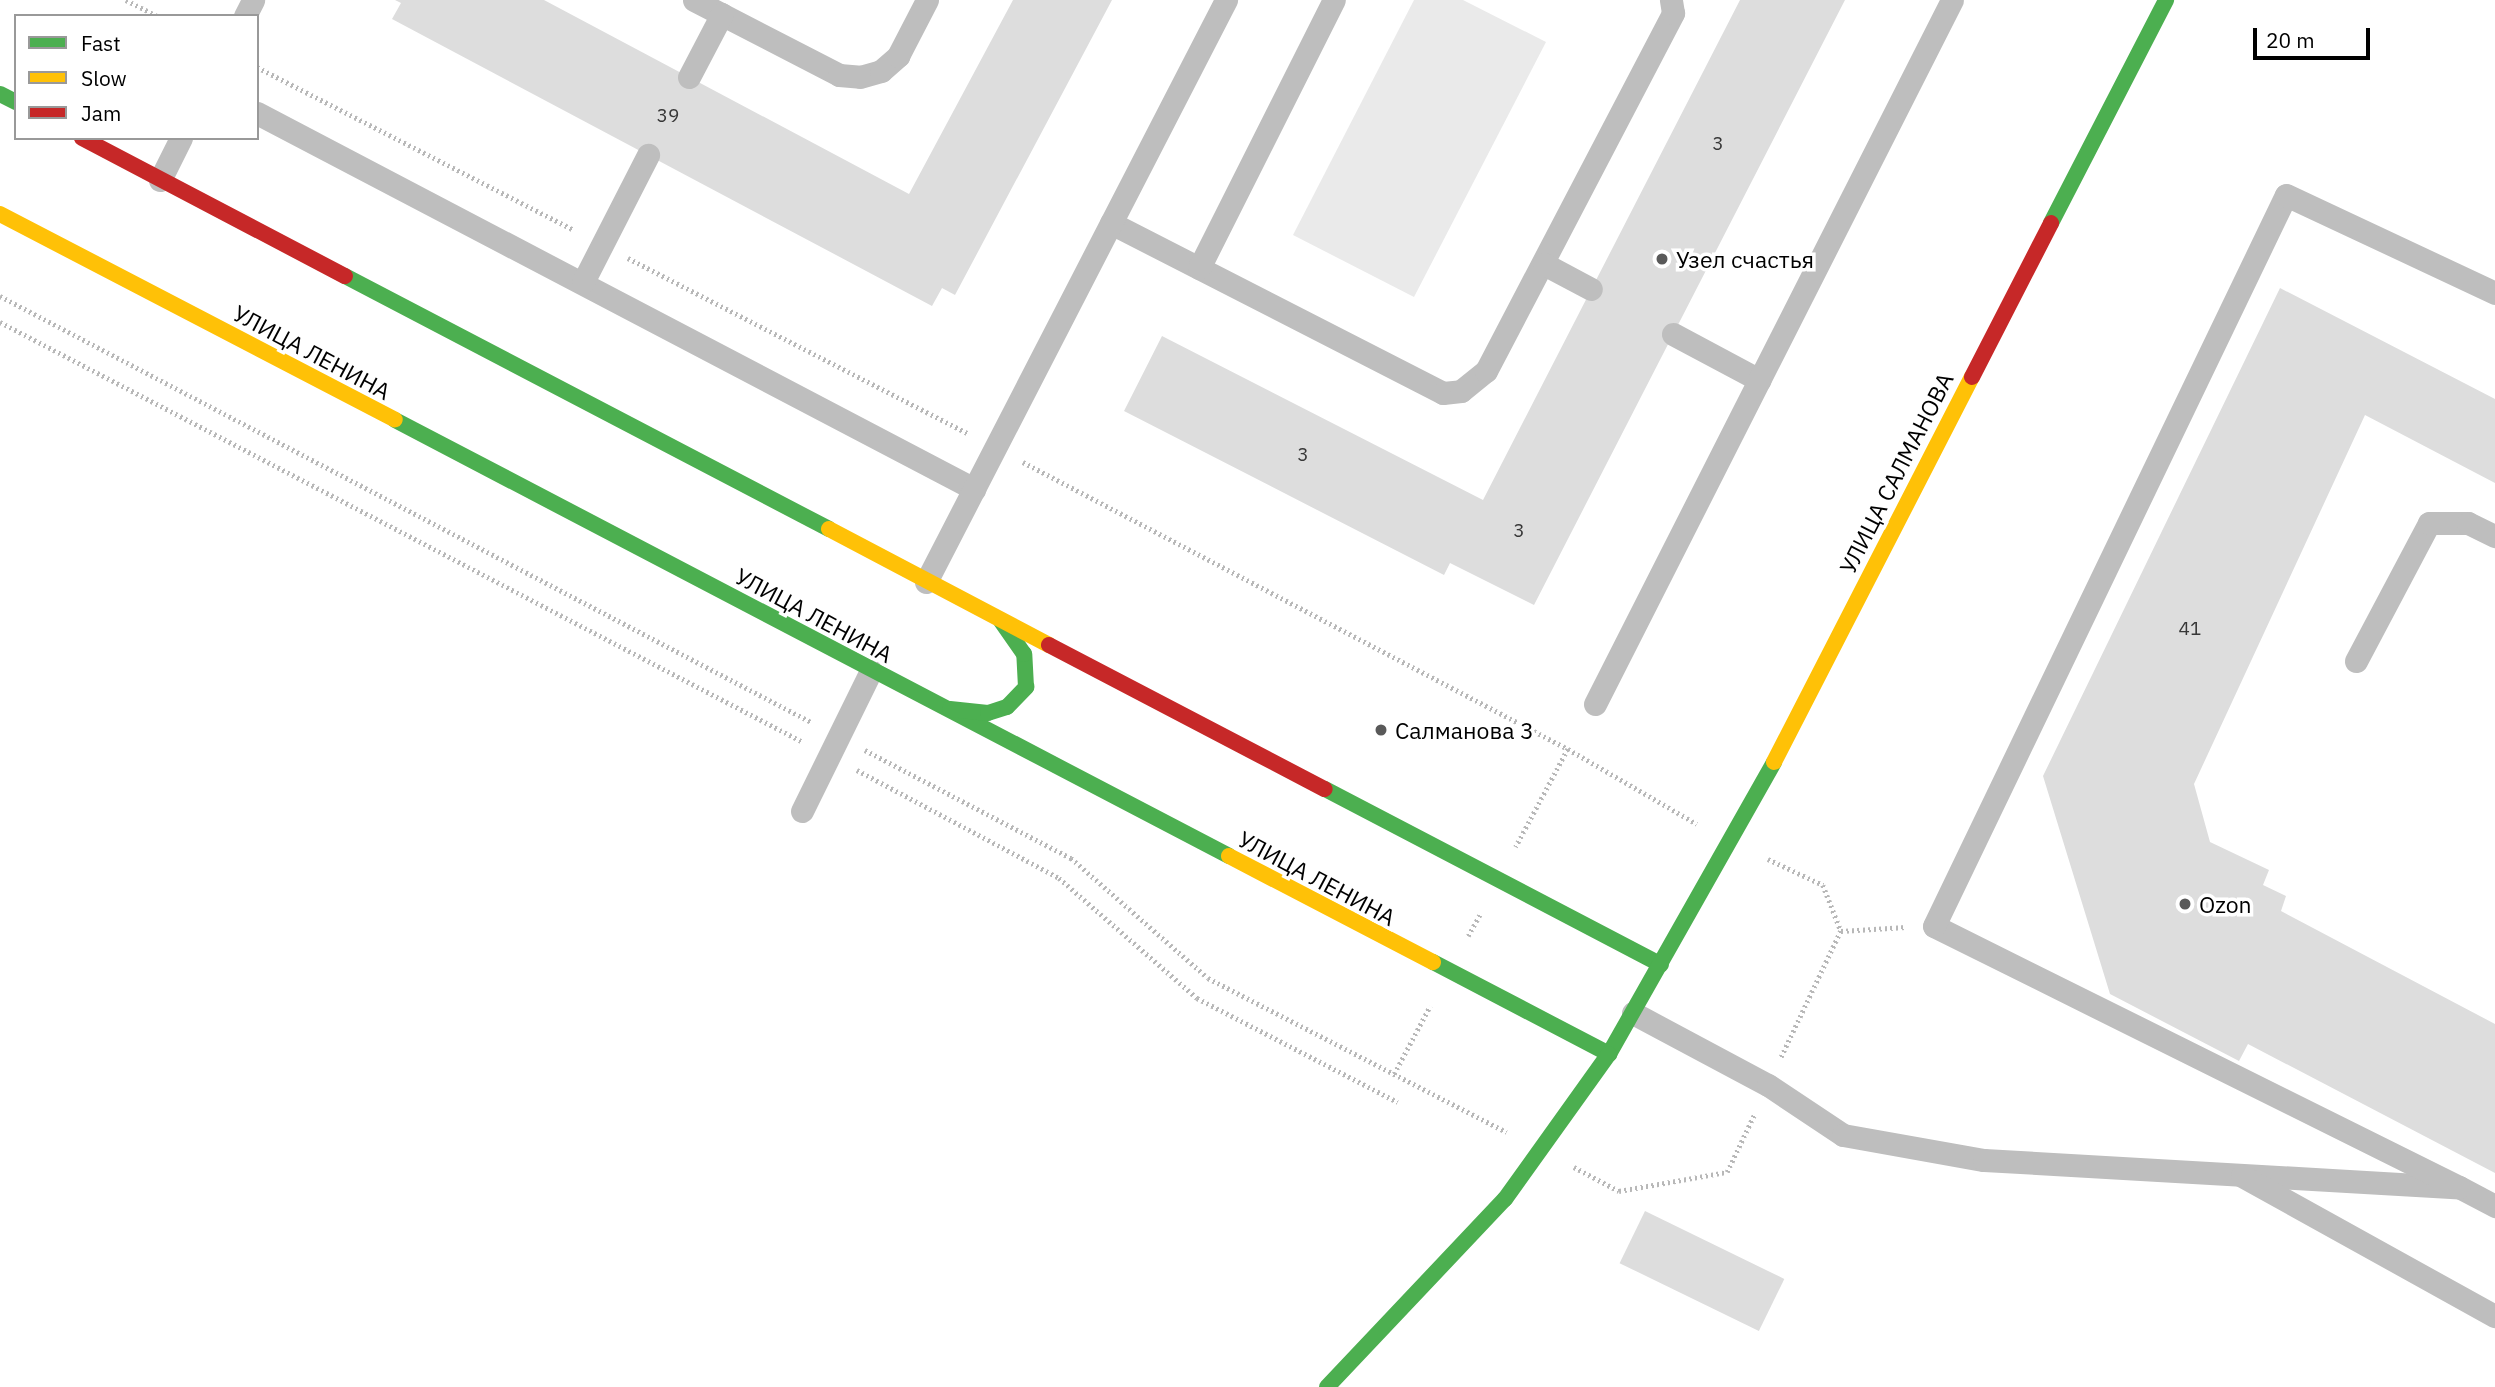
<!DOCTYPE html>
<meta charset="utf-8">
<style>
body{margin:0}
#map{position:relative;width:2495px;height:1387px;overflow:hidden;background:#fff;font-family:"IBM Plex Sans",sans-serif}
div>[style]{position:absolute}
.green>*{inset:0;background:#eaeaea}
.building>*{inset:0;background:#ddd;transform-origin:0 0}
.path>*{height:4.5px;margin-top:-2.25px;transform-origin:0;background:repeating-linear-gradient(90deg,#b8b8b8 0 2px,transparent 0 5.5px)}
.lane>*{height:23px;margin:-11.5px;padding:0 11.5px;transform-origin:11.5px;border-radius:11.5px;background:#bebebe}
.fast>*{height:16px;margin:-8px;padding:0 8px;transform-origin:8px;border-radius:8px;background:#4caf50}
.slow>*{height:16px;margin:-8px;padding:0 8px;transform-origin:8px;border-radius:8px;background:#ffc107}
.jam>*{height:16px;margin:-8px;padding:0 8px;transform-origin:8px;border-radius:8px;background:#c62828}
.dots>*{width:19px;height:19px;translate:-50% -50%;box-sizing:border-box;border:4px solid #fff;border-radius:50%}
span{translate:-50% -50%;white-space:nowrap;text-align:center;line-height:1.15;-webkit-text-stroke:7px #fff;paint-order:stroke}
.number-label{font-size:19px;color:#373737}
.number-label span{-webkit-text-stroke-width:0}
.poi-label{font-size:23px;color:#000}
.left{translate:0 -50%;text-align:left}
.street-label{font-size:23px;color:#000}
.legend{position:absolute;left:14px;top:14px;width:245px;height:126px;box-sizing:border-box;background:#fff;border:2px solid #999;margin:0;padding:9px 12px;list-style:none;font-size:21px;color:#000}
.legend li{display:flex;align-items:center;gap:14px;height:35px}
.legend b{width:35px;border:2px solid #999}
.scale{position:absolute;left:2253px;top:28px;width:117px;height:32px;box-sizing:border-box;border:4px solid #000;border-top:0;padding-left:9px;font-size:21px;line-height:24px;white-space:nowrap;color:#000;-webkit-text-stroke:5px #fff;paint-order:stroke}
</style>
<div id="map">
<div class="green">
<div style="clip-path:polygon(1414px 0,1463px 0,1546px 42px,1414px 297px,1293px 235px)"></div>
</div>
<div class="building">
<div style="clip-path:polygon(395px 0,544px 0,909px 194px,1013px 0,1112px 0,955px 295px,942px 288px,932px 306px,392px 19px,401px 3px)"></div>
<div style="clip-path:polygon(1740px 0,1845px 0,1534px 605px,1450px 563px,1444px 575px,1124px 411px,1162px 336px,1483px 500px)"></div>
<div style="clip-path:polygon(2280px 288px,2495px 399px,2495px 483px,2365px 415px,2194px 784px,2210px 842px,2269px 870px,2263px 885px,2286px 896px,2281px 911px,2495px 1024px,2495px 1173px,2248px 1044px,2239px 1061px,2110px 994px,2043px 776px)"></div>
<div style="left:1645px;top:1211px;width:155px;height:58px;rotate:26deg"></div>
</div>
<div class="path">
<div style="left:126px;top:0;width:35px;rotate:27deg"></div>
<div style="left:257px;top:67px;width:356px;rotate:27.2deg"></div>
<div style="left:628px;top:258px;width:384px;rotate:27.3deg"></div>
<div style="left:0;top:296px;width:916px;rotate:27.71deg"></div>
<div style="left:0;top:322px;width:906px;rotate:27.61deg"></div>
<div style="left:1023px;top:462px;width:616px;rotate:27.77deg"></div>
<div style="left:1568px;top:749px;width:111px;rotate:118deg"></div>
<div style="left:1568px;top:749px;width:149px;rotate:30.2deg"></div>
<div style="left:865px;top:750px;width:233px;rotate:27.7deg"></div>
<div style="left:1071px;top:858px;width:182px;rotate:41.2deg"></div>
<div style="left:1208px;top:978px;width:336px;rotate:27.3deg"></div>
<div style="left:857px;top:770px;width:229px;rotate:28.1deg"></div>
<div style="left:1059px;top:878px;width:183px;rotate:41deg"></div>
<div style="left:1197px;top:998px;width:226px;rotate:27.4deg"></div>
<div style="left:1768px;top:859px;width:61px;rotate:25.3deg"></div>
<div style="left:1823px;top:885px;width:49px;rotate:68.6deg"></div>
<div style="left:1841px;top:931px;width:140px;rotate:115.3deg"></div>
<div style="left:1841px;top:931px;width:65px;rotate:-3.5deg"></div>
<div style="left:1468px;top:936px;width:26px;rotate:-61deg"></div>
<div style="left:1394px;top:1074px;width:77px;rotate:-62.1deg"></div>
<div style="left:1574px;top:1167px;width:51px;rotate:28.1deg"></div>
<div style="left:1619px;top:1191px;width:110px;rotate:-10deg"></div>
<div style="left:1727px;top:1172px;width:65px;rotate:-64.6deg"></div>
</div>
<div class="lane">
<div style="left:694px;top:0;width:163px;rotate:27.3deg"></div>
<div style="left:839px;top:75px;width:21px;rotate:5deg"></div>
<div style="left:860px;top:77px;width:22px;rotate:-16deg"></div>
<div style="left:881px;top:71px;width:23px;rotate:-41deg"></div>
<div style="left:898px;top:56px;width:63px;rotate:-62.6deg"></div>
<div style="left:245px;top:16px;width:18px;rotate:-63deg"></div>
<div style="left:689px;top:77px;width:71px;rotate:-62.4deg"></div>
<div style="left:257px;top:113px;width:810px;rotate:27.67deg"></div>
<div style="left:160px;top:180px;width:47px;rotate:-63.4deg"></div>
<div style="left:1111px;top:223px;width:373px;rotate:27.1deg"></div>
<div style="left:1443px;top:393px;width:18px;rotate:-6deg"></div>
<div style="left:1461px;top:391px;width:32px;rotate:-39deg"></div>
<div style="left:1486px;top:371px;width:404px;rotate:-62.4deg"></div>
<div style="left:1673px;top:13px;width:13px;rotate:-99deg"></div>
<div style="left:1544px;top:264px;width:53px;rotate:28deg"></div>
<div style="left:1199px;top:268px;width:300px;rotate:-63.3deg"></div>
<div style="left:583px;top:282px;width:143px;rotate:-62.9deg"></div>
<div style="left:1673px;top:334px;width:98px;rotate:28.1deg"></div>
<div style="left:926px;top:582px;width:655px;rotate:-62.73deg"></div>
<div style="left:2356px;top:661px;width:156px;rotate:-62.1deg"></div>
<div style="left:2429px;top:523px;width:39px"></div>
<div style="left:2468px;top:523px;width:30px;rotate:26deg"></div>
<div style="left:1595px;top:704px;width:789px;rotate:-63.11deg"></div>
<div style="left:802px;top:811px;width:156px;rotate:-63.8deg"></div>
<div style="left:1633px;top:1013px;width:153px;rotate:28.1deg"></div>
<div style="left:1768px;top:1085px;width:90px;rotate:33.7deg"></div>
<div style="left:1843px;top:1135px;width:143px;rotate:10.1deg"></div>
<div style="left:1984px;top:1160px;width:476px;rotate:3.3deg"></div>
<div style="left:2459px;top:1187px;width:41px;rotate:27.8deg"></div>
<div style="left:2242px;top:1176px;width:289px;rotate:29deg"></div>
<div style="left:2459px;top:1187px;width:586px;rotate:-153.57deg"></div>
<div style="left:1934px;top:926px;width:811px;rotate:-64.29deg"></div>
<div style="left:2286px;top:195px;width:231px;rotate:25.1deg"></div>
</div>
<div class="fast">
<div style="left:0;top:94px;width:18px;rotate:27deg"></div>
<div style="left:2051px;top:223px;width:251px;rotate:-62.7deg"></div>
<div style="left:345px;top:276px;width:546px;rotate:27.6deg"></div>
<div style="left:395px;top:420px;width:941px;rotate:27.6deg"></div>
<div style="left:950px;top:709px;width:38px;rotate:6deg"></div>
<div style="left:988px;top:713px;width:20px;rotate:-18deg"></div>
<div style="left:1007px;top:707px;width:28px;rotate:-46deg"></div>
<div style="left:1026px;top:687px;width:33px;rotate:-93deg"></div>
<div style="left:1024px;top:654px;width:40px;rotate:-124.9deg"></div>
<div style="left:1325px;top:789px;width:379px;rotate:27.6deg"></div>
<div style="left:1433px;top:962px;width:199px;rotate:27.6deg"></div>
<div style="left:1609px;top:1054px;width:335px;rotate:-60.5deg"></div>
<div style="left:1327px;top:1387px;width:259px;rotate:-46.6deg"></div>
<div style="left:1505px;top:1199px;width:178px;rotate:-54.4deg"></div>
</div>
<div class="slow">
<div style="left:0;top:214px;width:445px;rotate:27.5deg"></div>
<div style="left:829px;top:529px;width:249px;rotate:27.8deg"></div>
<div style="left:1774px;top:762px;width:433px;rotate:-62.8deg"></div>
<div style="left:1229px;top:856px;width:230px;rotate:27.5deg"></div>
</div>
<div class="jam">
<div style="left:82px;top:138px;width:297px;rotate:27.7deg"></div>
<div style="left:1972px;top:377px;width:173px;rotate:-62.8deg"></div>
<div style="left:1049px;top:645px;width:311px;rotate:27.6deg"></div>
</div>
<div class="dots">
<div style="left:1662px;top:259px;background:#595959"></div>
<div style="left:1381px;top:730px;background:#595959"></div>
<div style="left:2185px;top:904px;background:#595959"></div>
</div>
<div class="number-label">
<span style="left:668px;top:116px">39</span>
<span style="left:1718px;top:144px">3</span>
<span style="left:1303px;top:455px">3</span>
<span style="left:1519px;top:531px">3</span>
<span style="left:2190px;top:629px">41</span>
</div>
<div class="poi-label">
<span class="left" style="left:1676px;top:259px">Узел счастья</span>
<span class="left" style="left:1395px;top:730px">Салманова 3</span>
<span class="left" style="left:2199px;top:904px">Ozon</span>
</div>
<div class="street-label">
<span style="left:312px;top:352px;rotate:28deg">УЛИЦА ЛЕНИНА</span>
<span style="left:1896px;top:473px;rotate:-63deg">УЛИЦА САЛМАНОВА</span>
<span style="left:814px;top:615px;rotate:28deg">УЛИЦА ЛЕНИНА</span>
<span style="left:1317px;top:878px;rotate:28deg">УЛИЦА ЛЕНИНА</span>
</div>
<ul class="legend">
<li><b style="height:9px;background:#4caf50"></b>Fast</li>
<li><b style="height:9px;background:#ffc107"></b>Slow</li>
<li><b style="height:9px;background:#c62828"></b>Jam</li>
</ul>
<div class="scale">20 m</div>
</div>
